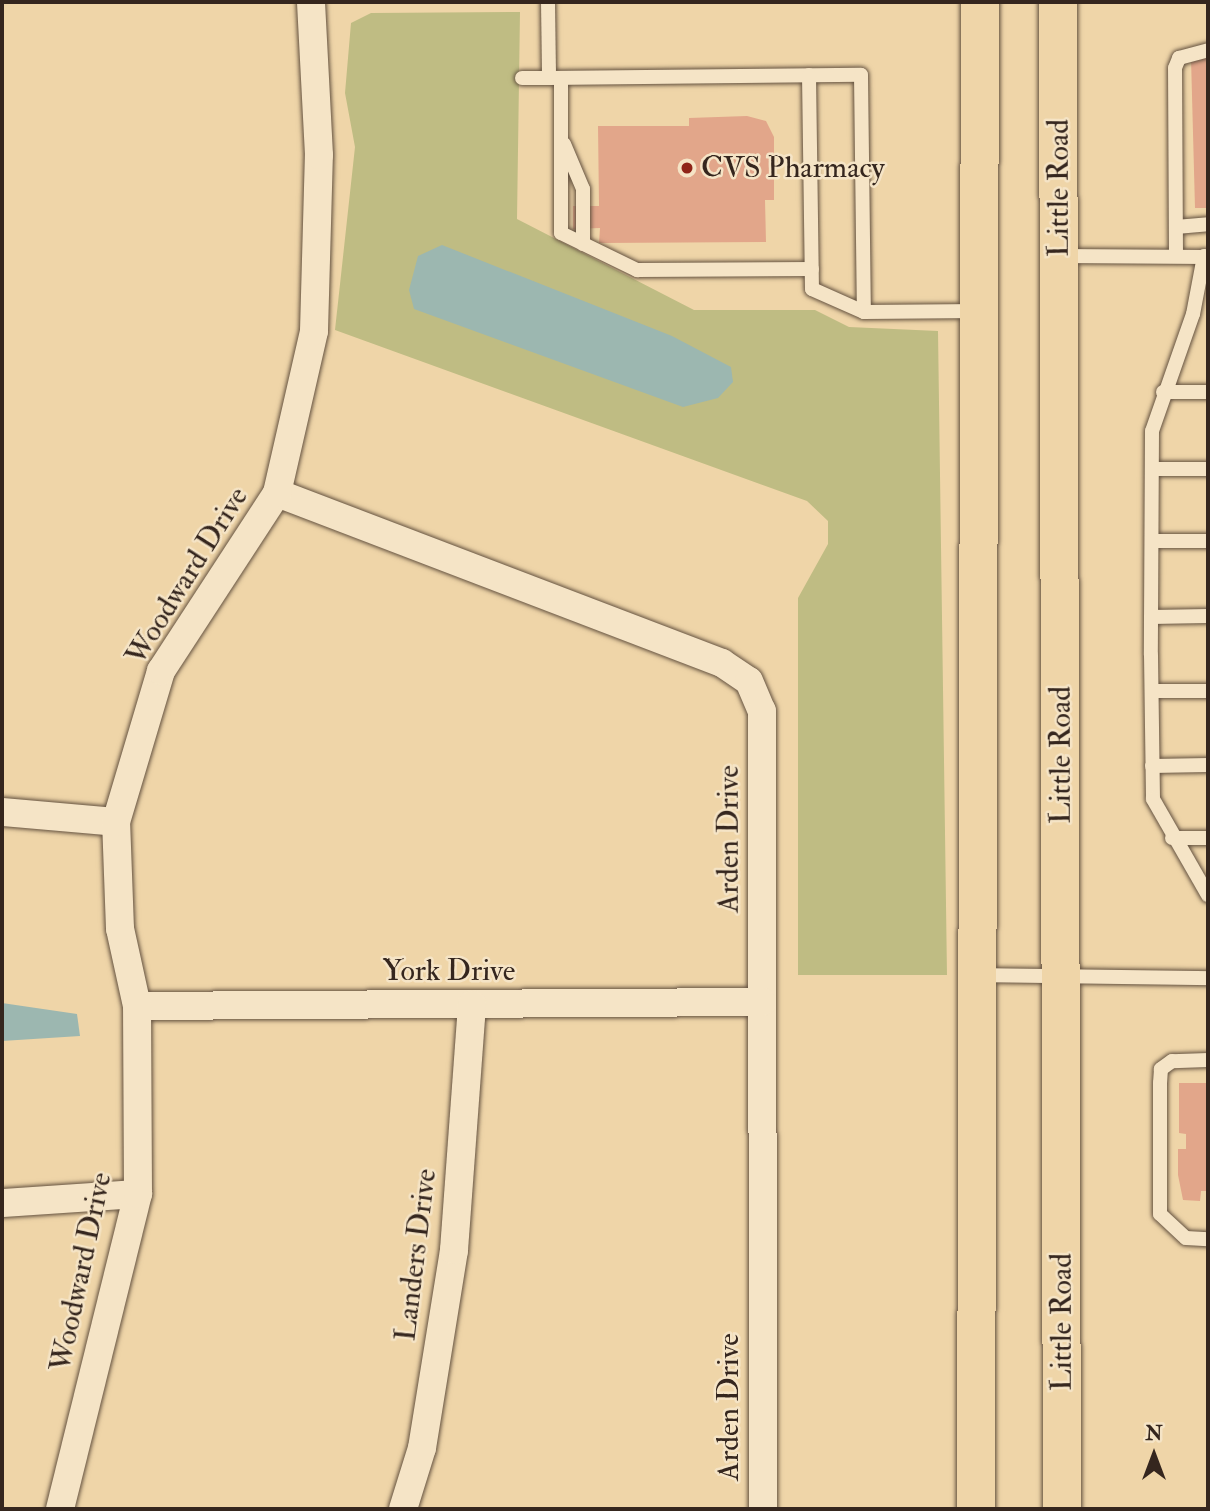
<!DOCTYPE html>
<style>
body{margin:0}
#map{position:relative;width:1210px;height:1511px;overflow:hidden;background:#efd5a8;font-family:"IM FELL Double Pica",serif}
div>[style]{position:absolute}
.green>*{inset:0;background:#bfbc83}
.water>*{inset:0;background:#9cb7b0}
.building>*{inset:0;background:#e2a68a}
.roads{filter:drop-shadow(0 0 2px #645240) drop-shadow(0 0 2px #645240)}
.lane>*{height:14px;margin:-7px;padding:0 7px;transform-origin:7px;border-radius:7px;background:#f5e4c6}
.street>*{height:28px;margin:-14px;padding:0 14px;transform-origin:14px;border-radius:14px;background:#f5e4c6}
.primary>*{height:38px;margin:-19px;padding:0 19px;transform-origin:19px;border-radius:19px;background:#efd5a8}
.dots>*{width:19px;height:19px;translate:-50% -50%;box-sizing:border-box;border:4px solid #f5e4c6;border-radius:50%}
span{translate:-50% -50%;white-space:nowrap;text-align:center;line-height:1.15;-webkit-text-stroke:5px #f5e4c6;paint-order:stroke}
.poi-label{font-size:30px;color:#35261e}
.left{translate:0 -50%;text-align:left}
.street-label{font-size:30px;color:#35261e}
.frame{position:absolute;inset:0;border:4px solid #35261e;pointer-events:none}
.north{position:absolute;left:1119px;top:1420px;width:70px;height:70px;-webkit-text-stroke:5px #f5e4c6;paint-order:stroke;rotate:0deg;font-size:19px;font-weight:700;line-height:28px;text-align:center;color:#35261e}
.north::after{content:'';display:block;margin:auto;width:24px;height:32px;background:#35261e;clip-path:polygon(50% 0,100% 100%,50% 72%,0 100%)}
</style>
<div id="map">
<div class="green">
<div style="clip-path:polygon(520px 12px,517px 219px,694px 310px,815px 310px,849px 327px,938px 331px,947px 975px,798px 975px,798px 598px,828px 544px,828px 521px,807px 501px,335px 330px,355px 147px,345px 93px,351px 23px,371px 13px)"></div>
</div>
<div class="water">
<div style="clip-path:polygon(442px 245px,672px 336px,731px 367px,733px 382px,718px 398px,683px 407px,414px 309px,409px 290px,418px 256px)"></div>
<div style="clip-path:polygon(2px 1003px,77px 1014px,80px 1036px,2px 1041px)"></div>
</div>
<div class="building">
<div style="clip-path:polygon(1191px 58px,1208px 58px,1208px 208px,1195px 208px)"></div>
<div style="clip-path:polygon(747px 116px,766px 121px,774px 137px,774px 200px,765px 200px,766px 242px,599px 243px,600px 228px,573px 229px,573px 206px,599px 206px,598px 126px,689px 126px,689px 118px)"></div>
<div style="clip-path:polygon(1179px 1083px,1208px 1083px,1208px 1191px,1201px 1191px,1200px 1201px,1183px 1200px,1178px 1175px,1178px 1149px,1186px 1149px,1186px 1134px,1179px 1133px)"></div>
</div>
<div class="roads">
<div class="lane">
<div style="left:548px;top:2px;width:76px;rotate:89.2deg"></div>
<div style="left:549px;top:78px;width:312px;rotate:-0.6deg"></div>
<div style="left:861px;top:75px;width:237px;rotate:89.3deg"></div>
<div style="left:864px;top:312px;width:115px;rotate:-0.5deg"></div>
<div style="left:809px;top:75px;width:214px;rotate:89.2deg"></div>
<div style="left:812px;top:289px;width:57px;rotate:23.9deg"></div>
<div style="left:522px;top:78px;width:27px"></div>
<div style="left:561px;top:78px;width:155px;rotate:90deg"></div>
<div style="left:561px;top:233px;width:85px;rotate:26deg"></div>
<div style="left:637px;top:270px;width:175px;rotate:-0.3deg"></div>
<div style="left:564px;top:144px;width:49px;rotate:67.1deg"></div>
<div style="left:583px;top:189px;width:55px;rotate:90deg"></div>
<div style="left:1176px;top:227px;width:32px;rotate:-5deg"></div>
<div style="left:1060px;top:256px;width:148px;rotate:0.4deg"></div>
<div style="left:1176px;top:256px;width:188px;rotate:-90.3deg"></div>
<div style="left:1175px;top:68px;width:11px;rotate:-68deg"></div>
<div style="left:1179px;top:58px;width:30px;rotate:-15deg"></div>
<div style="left:1204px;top:256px;width:59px;rotate:100.7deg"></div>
<div style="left:1193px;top:314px;width:124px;rotate:109.3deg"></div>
<div style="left:1152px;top:431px;width:224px;rotate:90.3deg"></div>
<div style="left:1151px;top:655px;width:144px;rotate:89.2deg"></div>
<div style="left:1153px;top:799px;width:111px;rotate:60.2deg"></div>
<div style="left:1163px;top:392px;width:45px"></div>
<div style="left:1152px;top:469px;width:56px"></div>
<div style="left:1152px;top:541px;width:56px"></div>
<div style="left:1151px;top:617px;width:57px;rotate:-1deg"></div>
<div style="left:1152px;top:691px;width:56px"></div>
<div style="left:1152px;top:766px;width:56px;rotate:-1deg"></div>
<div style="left:1172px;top:838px;width:36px"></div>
<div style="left:979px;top:975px;width:229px;rotate:0.8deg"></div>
<div style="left:1208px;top:1060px;width:36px;rotate:178deg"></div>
<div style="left:1172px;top:1061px;width:14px;rotate:144deg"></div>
<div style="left:1161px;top:1069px;width:14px;rotate:94deg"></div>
<div style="left:1160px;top:1083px;width:131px;rotate:90deg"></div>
<div style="left:1160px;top:1214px;width:35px;rotate:43deg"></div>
<div style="left:1186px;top:1238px;width:22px;rotate:3deg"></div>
</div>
<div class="street">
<div style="left:277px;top:493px;width:476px;rotate:20.9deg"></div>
<div style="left:722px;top:663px;width:32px;rotate:34deg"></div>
<div style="left:749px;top:681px;width:33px;rotate:67deg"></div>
<div style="left:762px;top:711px;width:798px;rotate:89.93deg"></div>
<div style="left:2px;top:812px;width:114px;rotate:5deg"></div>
<div style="left:137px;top:1006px;width:625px;rotate:-0.37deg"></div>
<div style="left:2px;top:1203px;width:136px;rotate:-3.8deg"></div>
<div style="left:60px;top:1509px;width:325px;rotate:-76.1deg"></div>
<div style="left:138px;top:1194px;width:188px;rotate:-90.3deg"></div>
<div style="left:137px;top:1006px;width:79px;rotate:-102.4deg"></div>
<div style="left:120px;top:929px;width:107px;rotate:-92.1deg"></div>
<div style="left:116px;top:822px;width:158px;rotate:-73.4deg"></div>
<div style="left:161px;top:671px;width:212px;rotate:-56.9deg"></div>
<div style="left:277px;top:493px;width:166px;rotate:-77.1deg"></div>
<div style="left:314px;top:331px;width:176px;rotate:-88.4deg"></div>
<div style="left:319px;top:155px;width:153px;rotate:-93deg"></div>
<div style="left:403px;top:1509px;width:64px;rotate:-72.7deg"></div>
<div style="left:422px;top:1448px;width:201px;rotate:-80.8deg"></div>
<div style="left:454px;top:1250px;width:246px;rotate:-85.8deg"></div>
</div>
<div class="primary">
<div style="left:1058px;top:2px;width:1507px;rotate:89.85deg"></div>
<div style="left:976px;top:1509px;width:1507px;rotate:-89.85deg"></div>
</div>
</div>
<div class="dots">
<div style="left:687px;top:168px;background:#8f2418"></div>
</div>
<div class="poi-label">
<span class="left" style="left:701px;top:168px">CVS Pharmacy</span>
</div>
<div class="street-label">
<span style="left:1059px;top:188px;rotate:-90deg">Little Road</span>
<span style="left:187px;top:576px;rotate:-58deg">Woodward Drive</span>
<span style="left:1061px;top:755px;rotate:-90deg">Little Road</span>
<span style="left:729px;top:839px;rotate:-90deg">Arden Drive</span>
<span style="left:449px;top:971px">York Drive</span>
<span style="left:416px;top:1255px;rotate:-83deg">Landers Drive</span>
<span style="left:81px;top:1272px;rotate:-78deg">Woodward Drive</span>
<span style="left:1062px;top:1322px;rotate:-90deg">Little Road</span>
<span style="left:729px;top:1407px;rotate:-90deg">Arden Drive</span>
</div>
<div class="frame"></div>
<div class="north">N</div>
</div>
